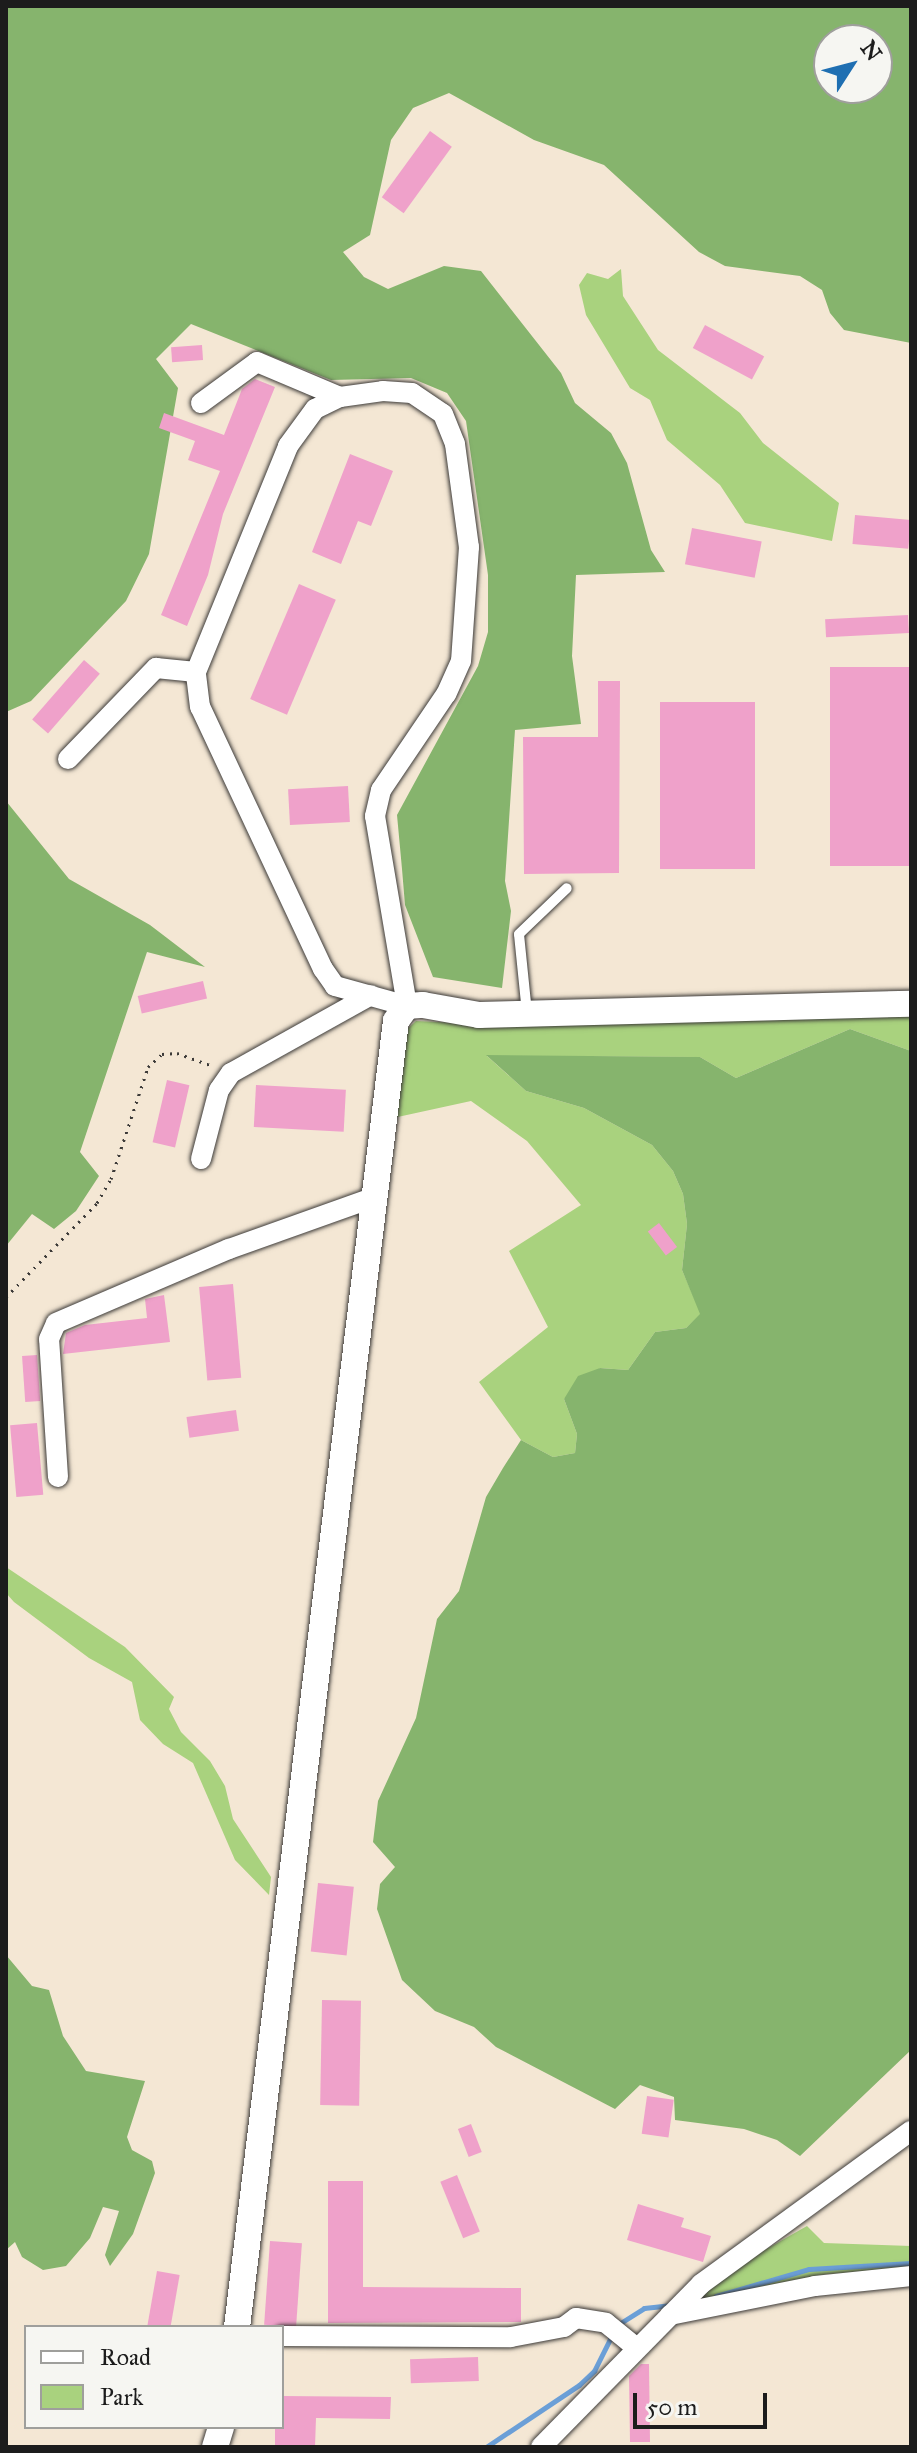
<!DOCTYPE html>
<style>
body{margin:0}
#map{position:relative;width:917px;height:2453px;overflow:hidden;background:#f4e7d4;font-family:"IM FELL Great Primer",serif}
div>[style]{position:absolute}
.green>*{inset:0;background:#a9d27e}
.forest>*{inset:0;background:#86b46d}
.stream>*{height:5px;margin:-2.5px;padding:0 2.5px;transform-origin:2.5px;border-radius:2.5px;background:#6b9fd7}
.building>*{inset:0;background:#efa1ca;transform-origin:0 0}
.path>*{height:3px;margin-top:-1.5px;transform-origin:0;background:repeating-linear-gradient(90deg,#3c3a38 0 2px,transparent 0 8px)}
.roads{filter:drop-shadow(0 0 2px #3c3a38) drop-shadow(0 0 2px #3c3a38)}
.service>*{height:10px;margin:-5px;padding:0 5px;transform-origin:5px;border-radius:5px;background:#fff}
.minor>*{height:20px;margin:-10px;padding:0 10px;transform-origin:10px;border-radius:10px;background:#fff}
.tertiary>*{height:26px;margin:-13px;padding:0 13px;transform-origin:13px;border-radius:13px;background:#fff}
span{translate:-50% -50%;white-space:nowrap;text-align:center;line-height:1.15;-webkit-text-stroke:8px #f6f6f2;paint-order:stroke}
.frame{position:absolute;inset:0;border:8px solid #1c1c1c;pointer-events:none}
.legend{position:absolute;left:24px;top:2325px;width:260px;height:104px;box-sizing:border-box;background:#f6f6f2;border:2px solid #9f9f9c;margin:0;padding:10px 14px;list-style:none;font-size:24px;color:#1c1c1c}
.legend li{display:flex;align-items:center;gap:16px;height:40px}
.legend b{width:40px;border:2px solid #9f9f9c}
.north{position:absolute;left:813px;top:24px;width:80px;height:80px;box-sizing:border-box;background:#f6f6f2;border:2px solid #9f9f9c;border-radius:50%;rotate:54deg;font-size:22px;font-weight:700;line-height:32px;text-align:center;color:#1c1c1c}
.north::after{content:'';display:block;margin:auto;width:28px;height:36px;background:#1f6fb2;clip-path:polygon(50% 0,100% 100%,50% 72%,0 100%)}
.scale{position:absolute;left:633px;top:2393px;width:134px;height:36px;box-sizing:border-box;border:4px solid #1c1c1c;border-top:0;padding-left:10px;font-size:24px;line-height:28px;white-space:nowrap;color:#1c1c1c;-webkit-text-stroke:6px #f6f6f2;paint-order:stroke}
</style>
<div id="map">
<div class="green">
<div style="clip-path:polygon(621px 269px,623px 296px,658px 350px,740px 413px,763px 443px,839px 503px,832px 541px,745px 523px,720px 485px,667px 440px,650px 400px,630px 388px,586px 315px,579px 285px,587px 273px,608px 279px)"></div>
<div style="clip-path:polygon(911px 1011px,911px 1051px,850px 1029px,736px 1078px,700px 1057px,487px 1056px,526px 1091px,584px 1108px,652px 1145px,673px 1171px,683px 1194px,687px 1224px,682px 1270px,701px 1314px,686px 1328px,655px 1332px,628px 1370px,600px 1368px,564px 1399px,577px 1434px,575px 1453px,553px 1457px,521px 1440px,479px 1382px,548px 1327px,509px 1251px,581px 1205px,527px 1141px,471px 1101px,393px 1118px,403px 1033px,416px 1021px,484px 1024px)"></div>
<div style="clip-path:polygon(6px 1567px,125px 1647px,174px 1697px,169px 1709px,181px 1732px,210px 1761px,225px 1786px,233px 1819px,271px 1877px,269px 1895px,235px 1860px,193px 1763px,163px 1744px,140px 1720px,132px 1682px,89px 1658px,14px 1602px,6px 1593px)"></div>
<div style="clip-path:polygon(807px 2226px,824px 2243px,911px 2246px,911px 2271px,827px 2274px,692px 2302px,731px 2269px)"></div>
</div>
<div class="forest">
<div style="clip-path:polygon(evenodd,6px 6px,911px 6px,911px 343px,844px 330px,830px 313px,822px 290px,800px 276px,725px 266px,699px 252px,604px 165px,534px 140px,449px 93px,413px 108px,391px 140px,370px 235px,343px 252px,364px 277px,388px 289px,444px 266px,481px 271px,561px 373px,575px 403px,611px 433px,627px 463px,651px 550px,665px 572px,576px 575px,572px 656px,581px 724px,515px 730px,505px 881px,511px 911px,502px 988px,433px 977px,405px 905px,402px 869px,397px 815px,478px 666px,488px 632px,488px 575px,466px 421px,447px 393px,411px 378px,331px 380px,191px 324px,156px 359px,178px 388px,149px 554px,126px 601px,31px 701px,6px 712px,6px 6px,829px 40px,877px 40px,877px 88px,829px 88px,829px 40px)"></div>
<div style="clip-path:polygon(6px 801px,69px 879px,150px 925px,205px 967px,147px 952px,80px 1152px,99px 1176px,76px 1211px,54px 1229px,32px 1214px,6px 1246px)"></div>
<div style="clip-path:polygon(850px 1029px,911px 1051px,911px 2050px,800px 2156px,777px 2140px,744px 2129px,675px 2120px,674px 2097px,640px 2085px,615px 2109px,496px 2047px,474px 2027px,435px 2011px,402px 1980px,377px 1909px,380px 1884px,395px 1867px,373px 1842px,378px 1801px,416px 1718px,437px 1619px,459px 1591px,486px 1497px,503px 1468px,521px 1440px,553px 1457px,575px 1453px,577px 1434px,564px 1399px,578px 1376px,600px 1368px,628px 1370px,655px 1332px,686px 1328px,700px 1314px,682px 1270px,687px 1224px,683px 1194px,673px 1171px,652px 1145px,584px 1108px,526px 1091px,486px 1055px,700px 1057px,736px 1078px)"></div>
<div style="clip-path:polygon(6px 1955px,32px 1986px,49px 1990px,63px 2036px,86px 2071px,145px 2081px,127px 2137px,132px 2150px,152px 2161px,155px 2173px,133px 2234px,110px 2266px,105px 2255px,119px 2211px,103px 2207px,90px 2238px,66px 2266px,43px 2270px,22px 2257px,15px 2242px,6px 2250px)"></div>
</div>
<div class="stream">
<div style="left:716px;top:2296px;width:97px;rotate:-16.2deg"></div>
<div style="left:809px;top:2269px;width:102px;rotate:-3.4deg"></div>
<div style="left:622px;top:2322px;width:26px;rotate:-32deg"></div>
<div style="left:644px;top:2308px;width:28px;rotate:-6deg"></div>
<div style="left:486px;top:2447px;width:112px;rotate:-33.7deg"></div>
<div style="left:579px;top:2385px;width:21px;rotate:-43deg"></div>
<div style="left:594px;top:2371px;width:40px;rotate:-63.4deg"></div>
</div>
<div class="building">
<div style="left:430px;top:131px;width:27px;height:82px;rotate:36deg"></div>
<div style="left:705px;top:325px;width:67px;height:26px;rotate:28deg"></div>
<div style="left:202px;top:345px;width:15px;height:31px;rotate:86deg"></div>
<div style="clip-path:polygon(255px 379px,275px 387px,223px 514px,208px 575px,187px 626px,161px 615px,220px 471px,188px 460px,195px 441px,159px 428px,164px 413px,224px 435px,242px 389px)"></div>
<div style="clip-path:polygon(350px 454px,393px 471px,371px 526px,358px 521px,341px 564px,312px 552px)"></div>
<div style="left:855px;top:515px;width:56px;height:29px;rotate:5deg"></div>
<div style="left:692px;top:528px;width:71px;height:37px;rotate:11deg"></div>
<div style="left:299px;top:584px;width:40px;height:125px;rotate:23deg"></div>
<div style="left:908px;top:615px;width:18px;height:83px;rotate:87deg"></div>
<div style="left:84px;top:660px;width:21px;height:79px;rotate:41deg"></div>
<div style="left:830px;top:667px;width:79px;height:199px"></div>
<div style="clip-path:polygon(598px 681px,620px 681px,619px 873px,524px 874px,523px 737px,598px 737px)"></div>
<div style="left:660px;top:702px;width:95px;height:167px"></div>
<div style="left:348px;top:786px;width:36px;height:60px;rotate:87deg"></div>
<div style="left:203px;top:981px;width:18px;height:67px;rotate:77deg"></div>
<div style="left:167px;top:1080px;width:23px;height:64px;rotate:13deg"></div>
<div style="left:256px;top:1085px;width:90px;height:42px;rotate:3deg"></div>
<div style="left:659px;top:1223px;width:30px;height:14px;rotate:53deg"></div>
<div style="left:233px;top:1284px;width:94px;height:34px;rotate:85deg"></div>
<div style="clip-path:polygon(164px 1295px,170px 1342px,63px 1354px,66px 1333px,85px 1325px,147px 1318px,145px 1299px)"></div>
<div style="left:37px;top:1355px;width:46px;height:15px;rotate:86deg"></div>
<div style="left:236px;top:1410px;width:21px;height:50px;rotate:82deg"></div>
<div style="left:37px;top:1423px;width:72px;height:27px;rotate:85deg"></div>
<div style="left:318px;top:1883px;width:36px;height:69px;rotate:6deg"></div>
<div style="left:322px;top:2000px;width:39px;height:105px;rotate:1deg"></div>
<div style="left:647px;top:2096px;width:27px;height:38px;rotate:8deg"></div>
<div style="left:471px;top:2124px;width:30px;height:14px;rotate:69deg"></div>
<div style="left:457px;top:2175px;width:61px;height:18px;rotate:68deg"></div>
<div style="clip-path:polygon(328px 2181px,363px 2181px,363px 2287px,521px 2288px,521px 2322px,328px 2323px)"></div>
<div style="clip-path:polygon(638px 2204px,684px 2218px,681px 2227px,711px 2236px,703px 2262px,627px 2240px)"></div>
<div style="left:270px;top:2241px;width:32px;height:84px;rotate:4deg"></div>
<div style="left:157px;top:2271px;width:23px;height:57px;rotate:10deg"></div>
<div style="left:478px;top:2357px;width:24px;height:68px;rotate:88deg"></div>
<div style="clip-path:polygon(641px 2364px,649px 2364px,650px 2442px,630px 2442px,629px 2376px)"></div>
<div style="clip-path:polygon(282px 2396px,391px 2397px,390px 2419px,316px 2418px,315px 2447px,275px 2447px,275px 2427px,282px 2427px)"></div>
</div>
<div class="path">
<div style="left:6px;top:1297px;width:131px;rotate:-45.9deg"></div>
<div style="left:97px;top:1203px;width:28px;rotate:-60deg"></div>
<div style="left:111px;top:1179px;width:118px;rotate:-71.7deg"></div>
<div style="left:148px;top:1067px;width:19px;rotate:-43deg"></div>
<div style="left:162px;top:1054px;width:15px;rotate:-4deg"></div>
<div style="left:177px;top:1053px;width:37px;rotate:20deg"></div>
</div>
<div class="roads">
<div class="service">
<div style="left:527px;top:1013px;width:79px;rotate:-95.8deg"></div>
<div style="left:519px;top:934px;width:66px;rotate:-43.8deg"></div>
</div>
<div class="minor">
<div style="left:383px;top:391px;width:29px;rotate:4deg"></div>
<div style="left:412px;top:393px;width:37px;rotate:34deg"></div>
<div style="left:443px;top:414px;width:32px;rotate:68deg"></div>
<div style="left:455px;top:444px;width:104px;rotate:82.3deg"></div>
<div style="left:469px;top:547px;width:114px;rotate:94deg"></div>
<div style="left:461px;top:661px;width:36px;rotate:114deg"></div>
<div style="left:446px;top:694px;width:116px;rotate:124.1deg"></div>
<div style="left:381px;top:790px;width:27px;rotate:103deg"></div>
<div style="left:375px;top:816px;width:193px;rotate:80.4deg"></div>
<div style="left:407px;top:1006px;width:75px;rotate:-164.5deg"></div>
<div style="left:335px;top:986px;width:21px;rotate:-125deg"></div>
<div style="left:323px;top:969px;width:289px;rotate:-115.1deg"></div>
<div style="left:200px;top:707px;width:35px;rotate:-97deg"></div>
<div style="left:196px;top:672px;width:244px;rotate:-67.8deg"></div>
<div style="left:288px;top:446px;width:46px;rotate:-53.9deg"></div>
<div style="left:315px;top:409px;width:28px;rotate:-26deg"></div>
<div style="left:340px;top:397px;width:43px;rotate:-7.9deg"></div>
<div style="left:201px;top:403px;width:69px;rotate:-36.2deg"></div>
<div style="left:257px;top:362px;width:90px;rotate:22.9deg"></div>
<div style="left:68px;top:759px;width:127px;rotate:-46deg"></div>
<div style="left:156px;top:668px;width:40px;rotate:5.7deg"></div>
<div style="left:201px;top:1159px;width:71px;rotate:-75.4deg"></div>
<div style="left:219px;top:1090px;width:21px;rotate:-55deg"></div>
<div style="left:231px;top:1073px;width:160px;rotate:-29.1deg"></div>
<div style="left:58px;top:1477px;width:138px;rotate:-93.7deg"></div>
<div style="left:49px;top:1339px;width:17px;rotate:-66deg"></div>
<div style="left:56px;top:1323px;width:188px;rotate:-23.2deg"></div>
<div style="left:229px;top:1249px;width:152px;rotate:-19.6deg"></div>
<div style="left:670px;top:2315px;width:148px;rotate:-11.3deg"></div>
<div style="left:815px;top:2286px;width:97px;rotate:-5.9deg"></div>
<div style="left:282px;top:2336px;width:229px;rotate:0.3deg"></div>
<div style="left:511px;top:2337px;width:54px;rotate:-10.7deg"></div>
<div style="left:564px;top:2327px;width:15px;rotate:-37deg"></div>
<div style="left:576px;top:2318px;width:30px;rotate:9deg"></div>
<div style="left:606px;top:2323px;width:40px;rotate:39deg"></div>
<div style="left:541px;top:2447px;width:228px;rotate:-45.5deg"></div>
<div style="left:701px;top:2284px;width:260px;rotate:-36.1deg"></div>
</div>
<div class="tertiary">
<div style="left:237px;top:2327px;width:1316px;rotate:-83.06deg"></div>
<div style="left:396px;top:1021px;width:19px;rotate:-54deg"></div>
<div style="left:407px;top:1006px;width:16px;rotate:-4deg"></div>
<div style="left:423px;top:1005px;width:57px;rotate:10.1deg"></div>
<div style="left:479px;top:1015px;width:432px;rotate:-1.5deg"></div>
<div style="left:215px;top:2447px;width:21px;rotate:-73deg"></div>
</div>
</div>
<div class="frame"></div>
<ul class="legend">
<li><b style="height:10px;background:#fff"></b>Road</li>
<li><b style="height:22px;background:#a9d27e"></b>Park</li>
</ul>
<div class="north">N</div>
<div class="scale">50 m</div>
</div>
